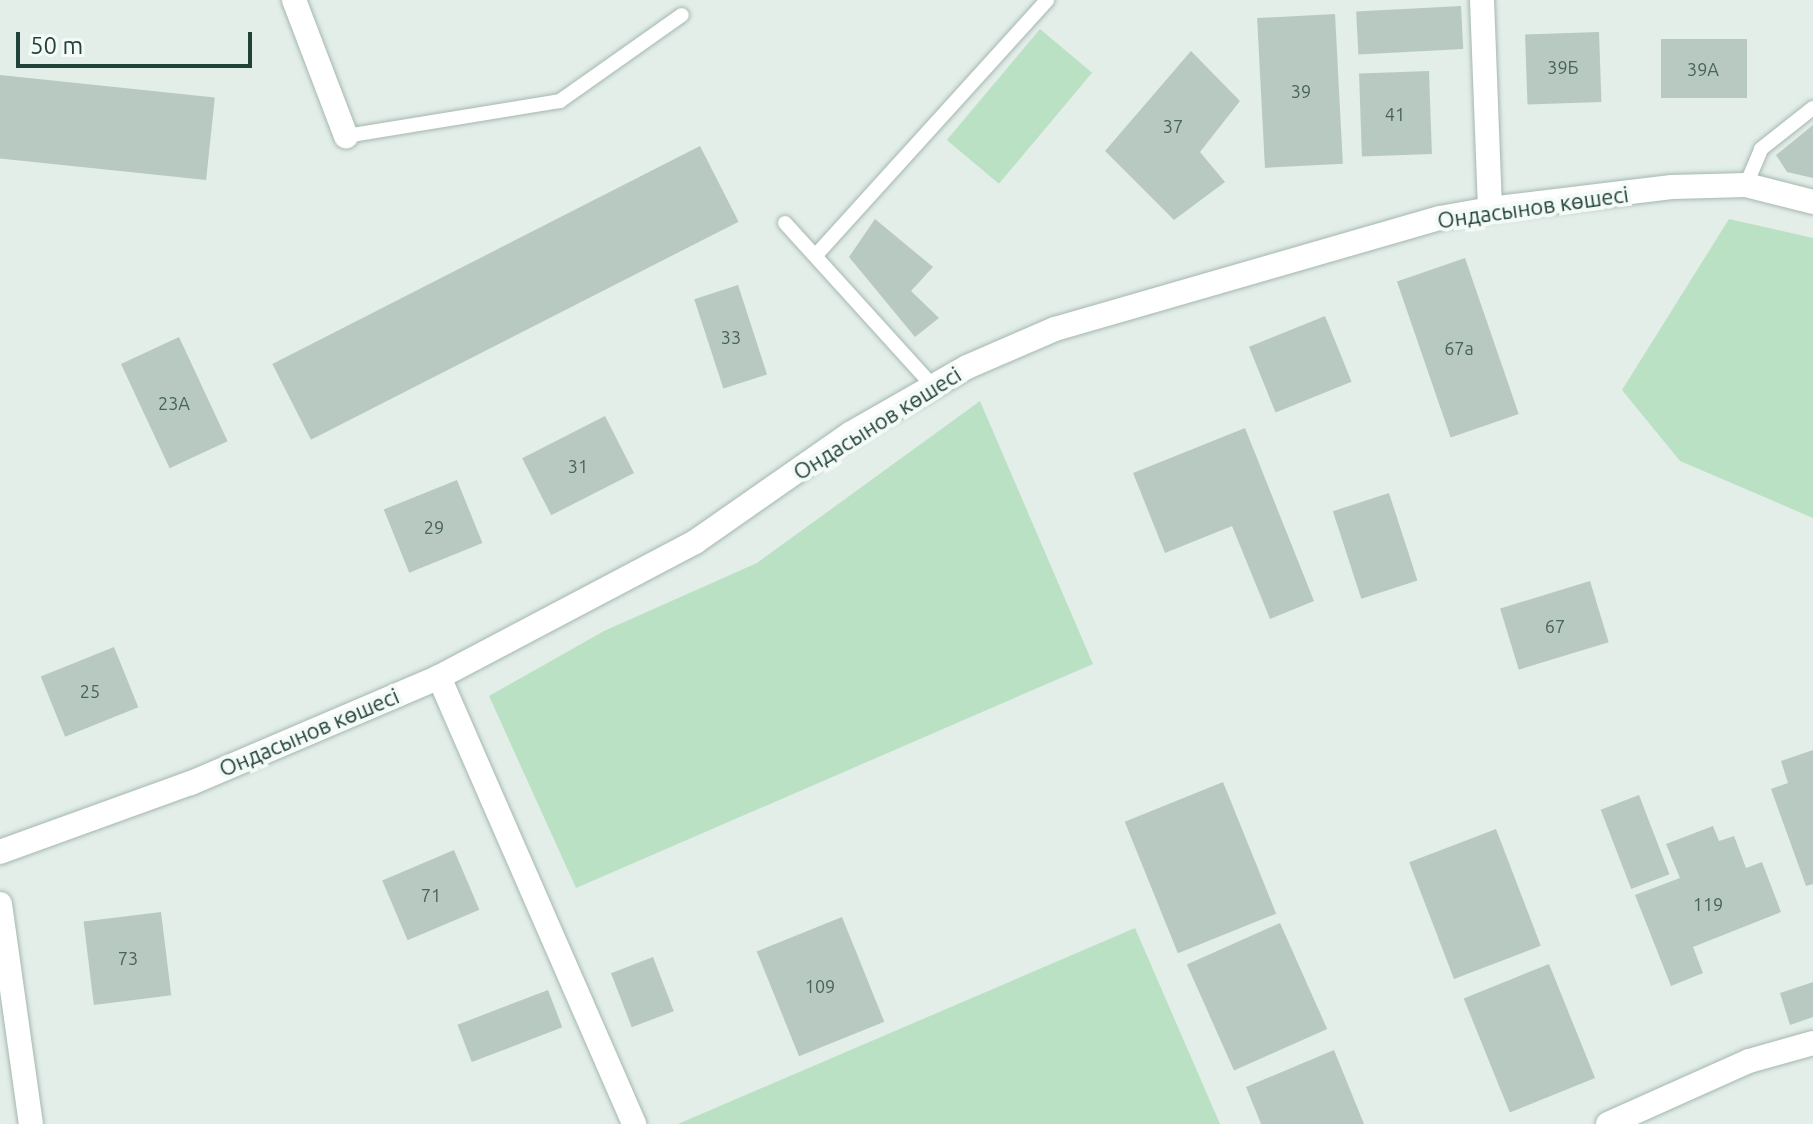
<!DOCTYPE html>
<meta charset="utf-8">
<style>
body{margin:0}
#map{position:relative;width:1813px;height:1124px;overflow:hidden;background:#e3eee9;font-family:Ubuntu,sans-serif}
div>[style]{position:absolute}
.green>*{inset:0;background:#bae1c4;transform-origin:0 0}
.building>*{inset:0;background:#b8c9c2;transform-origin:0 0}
.roads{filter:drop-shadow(0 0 2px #a5b7b0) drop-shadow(0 0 2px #a5b7b0)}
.service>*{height:14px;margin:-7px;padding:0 7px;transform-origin:7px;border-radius:7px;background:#fff}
.minor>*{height:24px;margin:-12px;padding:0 12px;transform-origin:12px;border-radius:12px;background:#fff}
span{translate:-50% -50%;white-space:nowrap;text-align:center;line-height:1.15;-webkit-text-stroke:8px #f4faf7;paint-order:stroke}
.number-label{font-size:18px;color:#47645a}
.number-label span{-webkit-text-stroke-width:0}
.street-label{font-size:22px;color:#214238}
.scale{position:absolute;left:16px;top:32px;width:236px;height:36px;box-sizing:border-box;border:4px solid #214238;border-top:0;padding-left:10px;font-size:24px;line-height:28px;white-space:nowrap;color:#214238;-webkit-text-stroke:6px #f4faf7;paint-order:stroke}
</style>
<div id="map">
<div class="green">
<div style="left:1040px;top:29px;width:68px;height:145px;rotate:40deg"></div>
<div style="clip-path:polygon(1729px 219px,1813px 238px,1813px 518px,1680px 461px,1622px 390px)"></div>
<div style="clip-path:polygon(980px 401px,1093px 664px,576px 888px,489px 696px,604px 631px,757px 563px)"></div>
<div style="clip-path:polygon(1135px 928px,1220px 1124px,678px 1124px)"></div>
</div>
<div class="building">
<div style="left:1461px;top:6px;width:43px;height:105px;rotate:87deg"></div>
<div style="left:1335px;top:14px;width:150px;height:78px;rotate:87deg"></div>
<div style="left:1599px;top:32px;width:70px;height:74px;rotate:88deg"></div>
<div style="left:1661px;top:39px;width:86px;height:59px"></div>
<div style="clip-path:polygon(1191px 51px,1240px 101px,1200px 152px,1225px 182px,1174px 220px,1105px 151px)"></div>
<div style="left:1429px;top:71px;width:83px;height:70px;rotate:88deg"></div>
<div style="left:0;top:75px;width:216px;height:83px;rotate:6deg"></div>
<div style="clip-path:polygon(1813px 125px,1813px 178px,1787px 172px,1776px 155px)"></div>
<div style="left:700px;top:146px;width:85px;height:480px;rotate:63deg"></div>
<div style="clip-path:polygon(875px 219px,933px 267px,911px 291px,939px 318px,915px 337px,849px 257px)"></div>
<div style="left:1465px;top:258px;width:165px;height:72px;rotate:71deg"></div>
<div style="left:738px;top:285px;width:94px;height:46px;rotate:72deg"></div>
<div style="left:1325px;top:316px;width:71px;height:82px;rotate:68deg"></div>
<div style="left:179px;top:337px;width:115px;height:64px;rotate:65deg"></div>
<div style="left:605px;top:416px;width:64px;height:93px;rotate:63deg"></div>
<div style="clip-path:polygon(1245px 428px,1314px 601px,1270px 619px,1232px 526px,1165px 553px,1133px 473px)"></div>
<div style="left:457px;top:480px;width:68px;height:79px;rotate:68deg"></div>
<div style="left:1389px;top:493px;width:92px;height:59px;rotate:72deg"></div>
<div style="left:1590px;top:581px;width:64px;height:94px;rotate:73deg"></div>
<div style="left:114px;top:647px;width:65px;height:79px;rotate:68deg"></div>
<div style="clip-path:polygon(1813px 750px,1813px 884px,1806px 886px,1771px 789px,1788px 783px,1781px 761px)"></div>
<div style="left:1223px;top:782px;width:142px;height:106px;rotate:68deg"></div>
<div style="left:1639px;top:795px;width:85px;height:41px;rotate:69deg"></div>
<div style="clip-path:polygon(1713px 826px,1719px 841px,1734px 836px,1746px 868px,1762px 862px,1781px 912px,1693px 947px,1703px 973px,1671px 986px,1635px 895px,1680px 878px,1666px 844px)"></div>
<div style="left:1496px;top:829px;width:125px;height:93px;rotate:69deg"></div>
<div style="left:454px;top:850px;width:65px;height:78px;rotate:67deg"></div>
<div style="left:161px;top:912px;width:84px;height:78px;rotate:83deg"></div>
<div style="left:842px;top:917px;width:113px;height:92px;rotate:68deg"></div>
<div style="left:1280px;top:923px;width:116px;height:102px;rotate:66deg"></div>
<div style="left:653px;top:957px;width:58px;height:45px;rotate:69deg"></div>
<div style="left:1549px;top:964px;width:123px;height:92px;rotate:68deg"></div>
<div style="clip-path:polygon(1813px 982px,1813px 1017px,1790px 1025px,1780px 993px)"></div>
<div style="left:548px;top:990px;width:40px;height:97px;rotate:69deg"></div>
<div style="clip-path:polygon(1334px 1050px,1364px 1124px,1261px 1124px,1246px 1087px)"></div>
</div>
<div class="roads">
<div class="service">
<div style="left:346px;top:136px;width:217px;rotate:-9.3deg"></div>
<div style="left:560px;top:101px;width:149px;rotate:-35.2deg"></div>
<div style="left:1746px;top:185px;width:39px;rotate:-67deg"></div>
<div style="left:1761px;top:149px;width:66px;rotate:-38.3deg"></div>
<div style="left:785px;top:223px;width:220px;rotate:47.8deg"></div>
<div style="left:816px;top:255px;width:344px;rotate:-47.8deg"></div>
</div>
<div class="minor">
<div style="left:294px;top:0;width:146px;rotate:69.1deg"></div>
<div style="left:1482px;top:0;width:209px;rotate:87.8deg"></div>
<div style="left:439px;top:677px;width:488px;rotate:66.4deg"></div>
<div style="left:0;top:852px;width:203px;rotate:-19.9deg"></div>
<div style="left:191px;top:783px;width:270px;rotate:-23.1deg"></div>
<div style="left:439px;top:677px;width:289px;rotate:-27.8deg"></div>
<div style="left:695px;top:542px;width:189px;rotate:-34.9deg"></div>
<div style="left:850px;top:434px;width:135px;rotate:-29.8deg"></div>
<div style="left:967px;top:367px;width:96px;rotate:-23.4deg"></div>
<div style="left:1055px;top:329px;width:401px;rotate:-16.1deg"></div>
<div style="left:1440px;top:218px;width:51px;rotate:-10.2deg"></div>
<div style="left:1490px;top:209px;width:183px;rotate:-6.9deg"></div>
<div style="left:1672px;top:187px;width:74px;rotate:-1.5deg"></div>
<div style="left:1746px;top:185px;width:69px;rotate:14.2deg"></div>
<div style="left:0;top:904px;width:222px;rotate:82deg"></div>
<div style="left:1608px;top:1124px;width:154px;rotate:-24.1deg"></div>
<div style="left:1749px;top:1061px;width:66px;rotate:-15.7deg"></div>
</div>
</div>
<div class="number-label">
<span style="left:1563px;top:67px">39Б</span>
<span style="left:1703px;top:69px">39А</span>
<span style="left:1301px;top:91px">39</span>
<span style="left:1395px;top:114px">41</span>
<span style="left:1173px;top:126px">37</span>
<span style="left:731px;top:337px">33</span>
<span style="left:1459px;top:348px">67а</span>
<span style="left:174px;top:403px">23А</span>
<span style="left:578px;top:466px">31</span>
<span style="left:434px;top:527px">29</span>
<span style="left:1555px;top:626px">67</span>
<span style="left:90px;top:691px">25</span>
<span style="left:431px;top:895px">71</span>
<span style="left:1708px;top:904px">119</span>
<span style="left:128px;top:958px">73</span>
<span style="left:820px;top:986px">109</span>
</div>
<div class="street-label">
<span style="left:1533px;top:207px;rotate:-8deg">Ондасынов көшесі</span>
<span style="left:877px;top:423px;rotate:-32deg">Ондасынов көшесі</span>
<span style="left:309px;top:732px;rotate:-23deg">Ондасынов көшесі</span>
</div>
<div class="scale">50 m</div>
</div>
